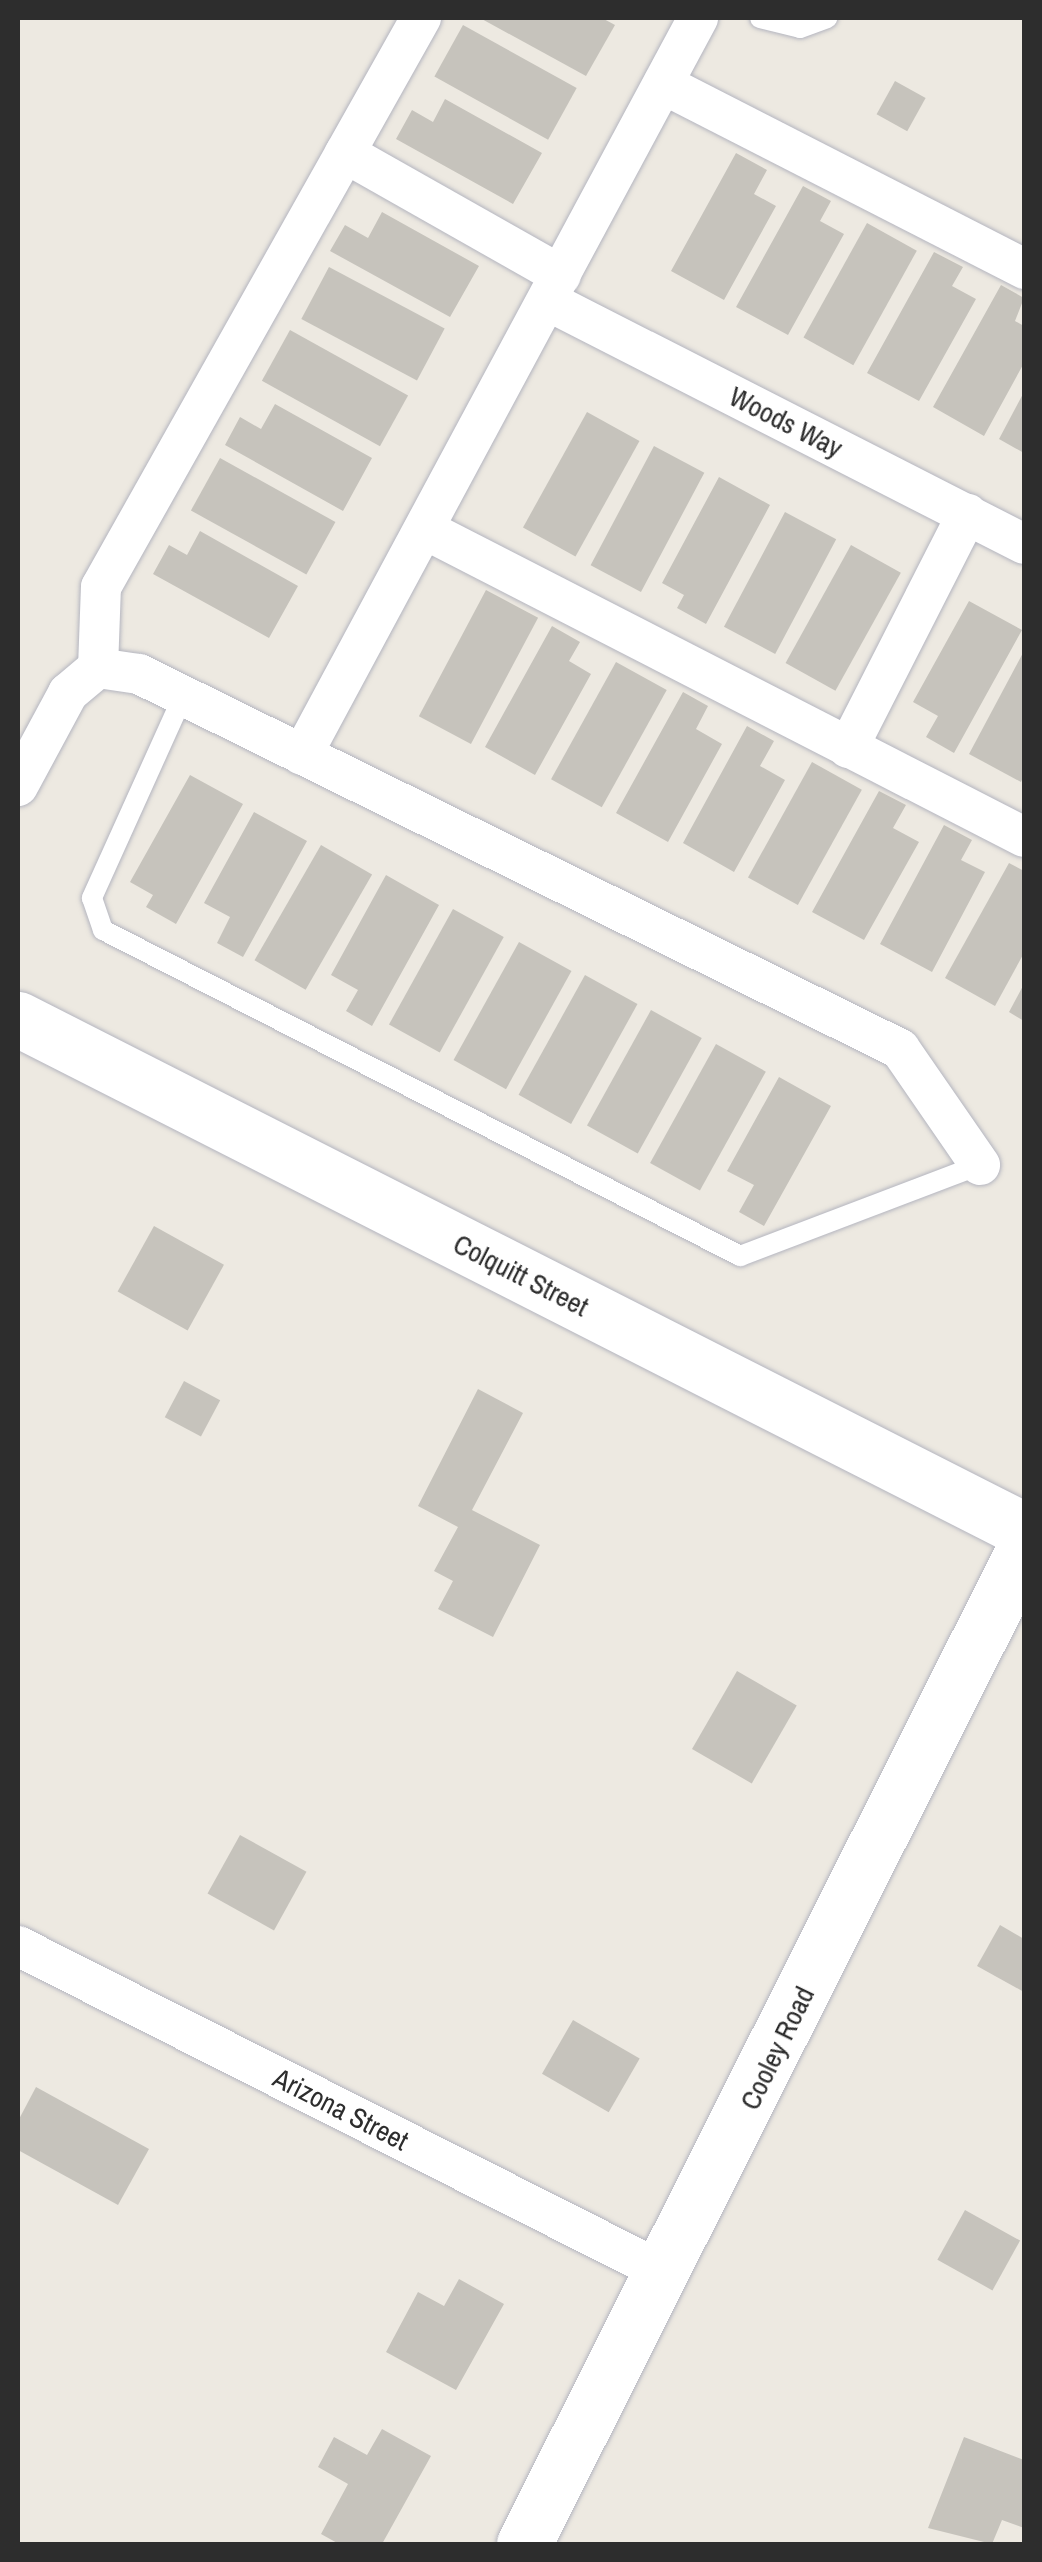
<!DOCTYPE html>
<style>
body{margin:0}
#map{position:relative;width:1042px;height:2562px;overflow:hidden;background:#ede9e1;font-family:"Archivo Narrow",sans-serif}
div>[style]{position:absolute}
.building>*{inset:0;background:#c6c3bc;transform-origin:0 0}
.roads{filter:drop-shadow(0 0 2px #b4b5bf) drop-shadow(0 0 2px #b4b5bf)}
.lane>*{height:20px;margin:-10px;padding:0 10px;transform-origin:10px;border-radius:10px;background:#fff}
.street>*{height:40px;margin:-20px;padding:0 20px;transform-origin:20px;border-radius:20px;background:#fff}
.secondary>*{height:55px;margin:-27.5px;padding:0 27.5px;transform-origin:27.5px;border-radius:27.5px;background:#fff}
span{translate:-50% -50%;white-space:nowrap;text-align:center;line-height:1.15;-webkit-text-stroke:8px #fff;paint-order:stroke}
.street-label{font-size:28px;color:#2d2d2d}
.frame{position:absolute;inset:0;border:20px solid #2d2d2d;pointer-events:none}
</style>
<div id="map">
<div class="building">
<div style="clip-path:polygon(480px 18px,602px 18px,615px 25px,586px 76px)"></div>
<div style="left:463px;top:25px;width:130px;height:59px;rotate:29deg"></div>
<div style="left:895px;top:81px;width:35px;height:38px;rotate:29deg"></div>
<div style="clip-path:polygon(445px 99px,542px 153px,513px 204px,396px 139px,412px 110px,433px 122px)"></div>
<div style="clip-path:polygon(736px 153px,767px 170px,754px 194px,776px 206px,724px 300px,671px 271px)"></div>
<div style="clip-path:polygon(803px 186px,831px 201px,820px 221px,844px 234px,788px 335px,736px 307px)"></div>
<div style="clip-path:polygon(382px 212px,479px 266px,450px 317px,330px 251px,345px 225px,368px 238px)"></div>
<div style="left:867px;top:223px;width:57px;height:131px;rotate:29deg"></div>
<div style="clip-path:polygon(934px 252px,963px 267px,952px 286px,976px 299px,919px 401px,867px 373px)"></div>
<div style="left:329px;top:267px;width:131px;height:59px;rotate:28deg"></div>
<div style="clip-path:polygon(1001px 285px,1024px 298px,1015px 321px,1024px 326px,1024px 363px,984px 436px,933px 407px)"></div>
<div style="left:290px;top:330px;width:135px;height:58px;rotate:29deg"></div>
<div style="clip-path:polygon(1024px 392px,1024px 453px,999px 439px)"></div>
<div style="clip-path:polygon(275px 404px,372px 458px,343px 511px,225px 445px,240px 417px,261px 429px)"></div>
<div style="left:587px;top:412px;width:60px;height:132px;rotate:29deg"></div>
<div style="left:654px;top:446px;width:57px;height:135px;rotate:28deg"></div>
<div style="left:220px;top:458px;width:132px;height:60px;rotate:29deg"></div>
<div style="clip-path:polygon(719px 477px,770px 505px,706px 624px,677px 608px,684px 595px,662px 583px)"></div>
<div style="left:785px;top:512px;width:58px;height:130px;rotate:28deg"></div>
<div style="clip-path:polygon(200px 531px,298px 586px,269px 638px,153px 574px,169px 545px,187px 555px)"></div>
<div style="left:851px;top:545px;width:57px;height:135px;rotate:29deg"></div>
<div style="left:486px;top:590px;width:59px;height:143px;rotate:28deg"></div>
<div style="clip-path:polygon(969px 601px,1022px 630px,954px 753px,926px 737px,938px 716px,913px 702px)"></div>
<div style="clip-path:polygon(552px 626px,580px 642px,569px 661px,591px 674px,535px 775px,485px 747px)"></div>
<div style="clip-path:polygon(1024px 651px,1024px 775px,1021px 782px,969px 754px)"></div>
<div style="left:616px;top:662px;width:58px;height:134px;rotate:29deg"></div>
<div style="clip-path:polygon(683px 692px,708px 706px,696px 729px,722px 744px,668px 842px,616px 813px)"></div>
<div style="clip-path:polygon(747px 726px,774px 741px,760px 766px,785px 780px,734px 872px,683px 843px)"></div>
<div style="left:812px;top:762px;width:57px;height:132px;rotate:29deg"></div>
<div style="clip-path:polygon(190px 775px,243px 804px,176px 924px,146px 907px,153px 895px,130px 882px)"></div>
<div style="clip-path:polygon(879px 791px,906px 805px,893px 828px,919px 842px,864px 940px,812px 912px)"></div>
<div style="clip-path:polygon(254px 812px,307px 841px,243px 957px,217px 943px,230px 917px,204px 903px)"></div>
<div style="clip-path:polygon(944px 825px,972px 840px,961px 860px,985px 872px,932px 972px,880px 944px)"></div>
<div style="left:321px;top:845px;width:59px;height:133px;rotate:30deg"></div>
<div style="clip-path:polygon(1009px 863px,1024px 871px,1024px 953px,995px 1006px,945px 978px)"></div>
<div style="clip-path:polygon(386px 875px,439px 905px,372px 1026px,346px 1011px,358px 990px,331px 975px)"></div>
<div style="left:453px;top:909px;width:58px;height:132px;rotate:29deg"></div>
<div style="left:519px;top:942px;width:60px;height:135px;rotate:29deg"></div>
<div style="left:585px;top:975px;width:60px;height:137px;rotate:29deg"></div>
<div style="clip-path:polygon(1024px 984px,1024px 1021px,1009px 1012px)"></div>
<div style="left:651px;top:1010px;width:58px;height:132px;rotate:29deg"></div>
<div style="left:716px;top:1044px;width:57px;height:136px;rotate:29deg"></div>
<div style="clip-path:polygon(779px 1077px,831px 1106px,764px 1226px,739px 1212px,754px 1185px,727px 1171px)"></div>
<div style="left:154px;top:1226px;width:80px;height:75px;rotate:29deg"></div>
<div style="left:184px;top:1381px;width:41px;height:41px;rotate:28deg"></div>
<div style="clip-path:polygon(478px 1389px,523px 1413px,472px 1510px,540px 1545px,493px 1637px,438px 1609px,453px 1581px,434px 1571px,458px 1527px,418px 1506px)"></div>
<div style="left:737px;top:1671px;width:69px;height:90px;rotate:30deg"></div>
<div style="left:240px;top:1835px;width:76px;height:67px;rotate:29deg"></div>
<div style="clip-path:polygon(1000px 1925px,1024px 1939px,1024px 1992px,977px 1966px)"></div>
<div style="left:573px;top:2020px;width:77px;height:62px;rotate:30deg"></div>
<div style="clip-path:polygon(36px 2087px,149px 2149px,118px 2205px,18px 2150px,18px 2121px)"></div>
<div style="left:965px;top:2210px;width:63px;height:57px;rotate:29deg"></div>
<div style="clip-path:polygon(459px 2279px,504px 2304px,456px 2390px,386px 2352px,418px 2292px,444px 2306px)"></div>
<div style="clip-path:polygon(382px 2429px,431px 2456px,382px 2544px,339px 2544px,321px 2534px,348px 2484px,318px 2467px,334px 2437px,367px 2455px)"></div>
<div style="clip-path:polygon(964px 2437px,1024px 2460px,1024px 2528px,1002px 2520px,992px 2544px,928px 2528px)"></div>
</div>
<div class="roads">
<div class="lane">
<div style="left:760px;top:18px;width:41px;rotate:14deg"></div>
<div style="left:800px;top:28px;width:29px;rotate:-20deg"></div>
<div style="left:184px;top:694px;width:224px;rotate:114.3deg"></div>
<div style="left:92px;top:898px;width:34px;rotate:71deg"></div>
<div style="left:103px;top:930px;width:716px;rotate:27.1deg"></div>
<div style="left:740px;top:1256px;width:257px;rotate:-20.8deg"></div>
</div>
<div class="street">
<div style="left:663px;top:84px;width:406px;rotate:27.1deg"></div>
<div style="left:345px;top:153px;width:248px;rotate:29.5deg"></div>
<div style="left:548px;top:301px;width:534px;rotate:27.04deg"></div>
<div style="left:424px;top:529px;width:674px;rotate:27.17deg"></div>
<div style="left:98px;top:668px;width:81px;rotate:-87.9deg"></div>
<div style="left:101px;top:587px;width:653px;rotate:-60.65deg"></div>
<div style="left:848px;top:748px;width:263px;rotate:-63deg"></div>
<div style="left:302px;top:755px;width:837px;rotate:-61.75deg"></div>
<div style="left:18px;top:786px;width:106px;rotate:-61.7deg"></div>
<div style="left:68px;top:693px;width:39px;rotate:-40deg"></div>
<div style="left:98px;top:668px;width:41px;rotate:8.3deg"></div>
<div style="left:139px;top:674px;width:848px;rotate:26.23deg"></div>
<div style="left:900px;top:1049px;width:141px;rotate:55.4deg"></div>
<div style="left:18px;top:1946px;width:725px;rotate:26.81deg"></div>
</div>
<div class="secondary">
<div style="left:18px;top:1019px;width:1128px;rotate:26.93deg"></div>
<div style="left:524px;top:2544px;width:1114px;rotate:-63.32deg"></div>
</div>
</div>
<div class="street-label">
<span style="left:786px;top:422px;rotate:27deg">Woods Way</span>
<span style="left:521px;top:1275px;rotate:27deg">Colquitt Street</span>
<span style="left:777px;top:2048px;rotate:-64deg">Cooley Road</span>
<span style="left:341px;top:2109px;rotate:27deg">Arizona Street</span>
</div>
<div class="frame"></div>
</div>
